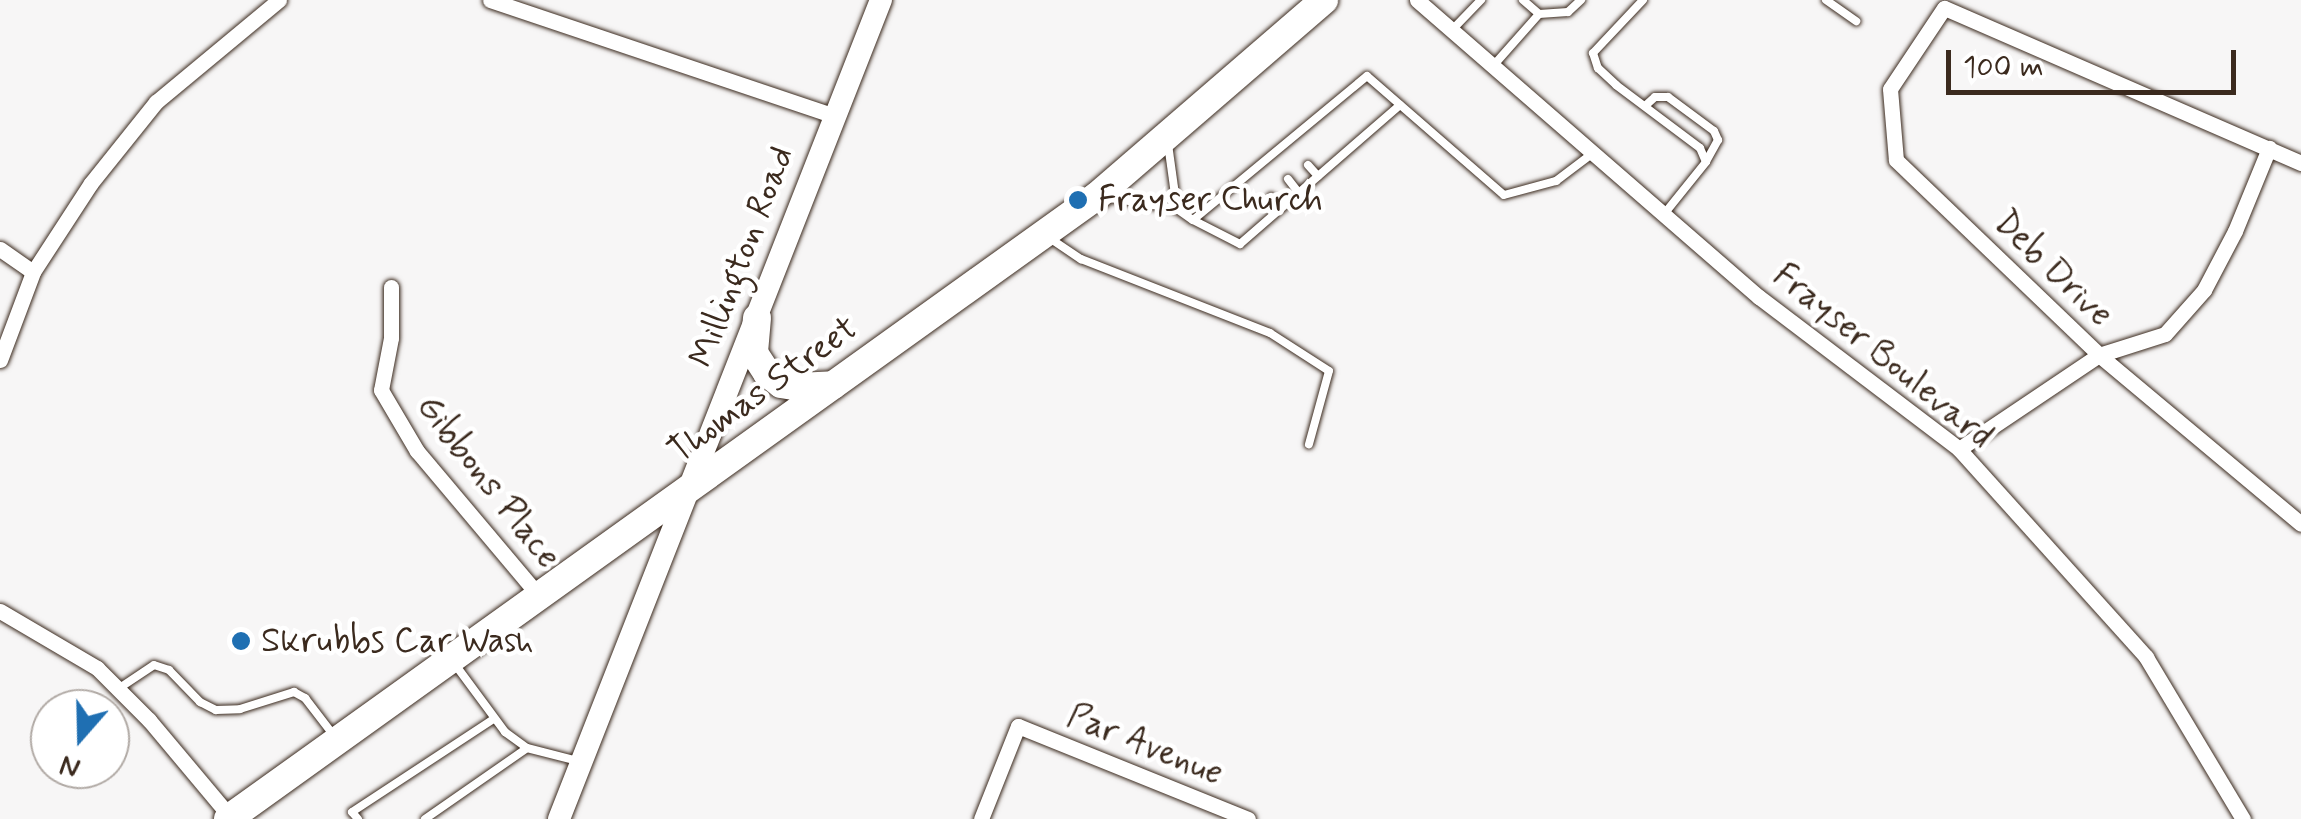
<!DOCTYPE html>
<style>
body{margin:0}
#map{position:relative;width:2301px;height:819px;overflow:hidden;background:#f7f6f6;font-family:Mynerve,sans-serif}
div>[style]{position:absolute}
.roads{filter:drop-shadow(0 0 2px #3b2a1e) drop-shadow(0 0 2px #3b2a1e)}
.lane>*{height:8px;margin:-4px;padding:0 4px;transform-origin:4px;border-radius:4px;background:#fff}
.street>*{height:15px;margin:-7.5px;padding:0 7.5px;transform-origin:7.5px;border-radius:7.5px;background:#fff}
.secondary>*{height:22px;margin:-11px;padding:0 11px;transform-origin:11px;border-radius:11px;background:#fff}
.highway>*{height:28px;margin:-14px;padding:0 14px;transform-origin:14px;border-radius:14px;background:#fff}
.dots>*{width:28px;height:28px;translate:-50% -50%;box-sizing:border-box;border:5px solid #fff;border-radius:50%}
span{translate:-50% -50%;white-space:nowrap;text-align:center;line-height:1.15;-webkit-text-stroke:9px #fff;paint-order:stroke}
.poi-label{font-size:35px;color:#3b2a1e}
.left{translate:0 -50%;text-align:left}
.street-label{font-size:35px;color:#3b2a1e}
.north{position:absolute;left:30px;top:689px;width:100px;height:100px;box-sizing:border-box;background:#fff;border:2px solid #b1aaa5;border-radius:50%;rotate:200deg;font-size:28px;font-weight:700;line-height:40px;text-align:center;color:#3b2a1e}
.north::after{content:'';display:block;margin:auto;width:35px;height:45px;background:#1f6fb2;clip-path:polygon(50% 0,100% 100%,50% 72%,0 100%)}
.scale{position:absolute;left:1946px;top:50px;width:290px;height:45px;box-sizing:border-box;border:5px solid #3b2a1e;border-top:0;padding-left:12px;font-size:30px;line-height:35px;white-space:nowrap;color:#3b2a1e;-webkit-text-stroke:8px #fff;paint-order:stroke}
</style>
<div id="map">
<div class="roads">
<div class="lane">
<div style="left:1523px;top:0;width:21px;rotate:41deg"></div>
<div style="left:1643px;top:0;width:73px;rotate:133.3deg"></div>
<div style="left:1593px;top:53px;width:16px;rotate:72deg"></div>
<div style="left:1598px;top:68px;width:25px;rotate:43deg"></div>
<div style="left:1616px;top:85px;width:105px;rotate:36.9deg"></div>
<div style="left:1700px;top:148px;width:15px;rotate:67deg"></div>
<div style="left:1706px;top:162px;width:67px;rotate:128.9deg"></div>
<div style="left:1826px;top:0;width:37px;rotate:35deg"></div>
<div style="left:1452px;top:30px;width:42px;rotate:-46deg"></div>
<div style="left:1493px;top:66px;width:69px;rotate:-48.5deg"></div>
<div style="left:1539px;top:14px;width:29px;rotate:-4deg"></div>
<div style="left:1568px;top:12px;width:18px;rotate:-43deg"></div>
<div style="left:1645px;top:106px;width:13px;rotate:-42deg"></div>
<div style="left:1655px;top:97px;width:13px"></div>
<div style="left:1668px;top:97px;width:57px;rotate:36.5deg"></div>
<div style="left:1714px;top:131px;width:10px;rotate:66deg"></div>
<div style="left:1718px;top:140px;width:25px;rotate:119deg"></div>
<div style="left:1168px;top:144px;width:66px;rotate:82.1deg"></div>
<div style="left:1308px;top:165px;width:15px;rotate:48deg"></div>
<div style="left:1288px;top:179px;width:18px;rotate:52deg"></div>
<div style="left:1105px;top:197px;width:73px;rotate:9.5deg"></div>
<div style="left:1177px;top:209px;width:19px;rotate:35deg"></div>
<div style="left:1193px;top:220px;width:226px;rotate:-39.6deg"></div>
<div style="left:1367px;top:76px;width:181px;rotate:41deg"></div>
<div style="left:1504px;top:195px;width:54px;rotate:-15.1deg"></div>
<div style="left:1556px;top:181px;width:46px;rotate:-37.1deg"></div>
<div style="left:1271px;top:197px;width:15px;rotate:53deg"></div>
<div style="left:1193px;top:220px;width:53px;rotate:27.1deg"></div>
<div style="left:1240px;top:244px;width:212px;rotate:-41deg"></div>
<div style="left:1048px;top:237px;width:40px;rotate:34deg"></div>
<div style="left:1081px;top:259px;width:203px;rotate:21.4deg"></div>
<div style="left:1270px;top:333px;width:70px;rotate:32.8deg"></div>
<div style="left:1329px;top:371px;width:76px;rotate:105.3deg"></div>
<div style="left:454px;top:663px;width:86px;rotate:53.5deg"></div>
<div style="left:505px;top:732px;width:27px;rotate:36deg"></div>
<div style="left:527px;top:748px;width:53px;rotate:14.3deg"></div>
<div style="left:118px;top:689px;width:43px;rotate:-33.7deg"></div>
<div style="left:154px;top:665px;width:16px;rotate:18deg"></div>
<div style="left:169px;top:670px;width:45px;rotate:45.9deg"></div>
<div style="left:200px;top:702px;width:18px;rotate:27deg"></div>
<div style="left:216px;top:710px;width:24px;rotate:-2deg"></div>
<div style="left:240px;top:709px;width:57px;rotate:-17.5deg"></div>
<div style="left:294px;top:692px;width:13px;rotate:29deg"></div>
<div style="left:305px;top:698px;width:49px;rotate:52.4deg"></div>
<div style="left:358px;top:819px;width:9px;rotate:-131deg"></div>
<div style="left:352px;top:812px;width:168px;rotate:-33.3deg"></div>
<div style="left:425px;top:819px;width:124px;rotate:-34.8deg"></div>
</div>
<div class="street">
<div style="left:490px;top:0;width:363px;rotate:18.6deg"></div>
<div style="left:1417px;top:0;width:453px;rotate:41deg"></div>
<div style="left:1759px;top:297px;width:251px;rotate:37.2deg"></div>
<div style="left:1959px;top:449px;width:280px;rotate:48deg"></div>
<div style="left:2146px;top:657px;width:189px;rotate:59.1deg"></div>
<div style="left:2301px;top:163px;width:389px;rotate:-156.5deg"></div>
<div style="left:1944px;top:8px;width:97px;rotate:123.7deg"></div>
<div style="left:1890px;top:89px;width:71px;rotate:85.2deg"></div>
<div style="left:1896px;top:160px;width:281px;rotate:43.8deg"></div>
<div style="left:2099px;top:355px;width:263px;rotate:39.9deg"></div>
<div style="left:0;top:249px;width:40px;rotate:34.9deg"></div>
<div style="left:391px;top:287px;width:51px;rotate:90deg"></div>
<div style="left:391px;top:338px;width:53px;rotate:100.9deg"></div>
<div style="left:381px;top:390px;width:71px;rotate:59.5deg"></div>
<div style="left:417px;top:451px;width:191px;rotate:49.9deg"></div>
<div style="left:0;top:360px;width:94px;rotate:-69.4deg"></div>
<div style="left:33px;top:272px;width:106px;rotate:-56.9deg"></div>
<div style="left:91px;top:183px;width:104px;rotate:-51.3deg"></div>
<div style="left:156px;top:102px;width:160px;rotate:-39.7deg"></div>
<div style="left:1959px;top:449px;width:169px;rotate:-33.9deg"></div>
<div style="left:2099px;top:355px;width:69px;rotate:-17.7deg"></div>
<div style="left:2165px;top:334px;width:59px;rotate:-48.4deg"></div>
<div style="left:2204px;top:290px;width:67px;rotate:-62.3deg"></div>
<div style="left:2235px;top:231px;width:90px;rotate:-67.7deg"></div>
<div style="left:0;top:611px;width:113px;rotate:30.4deg"></div>
<div style="left:97px;top:668px;width:74px;rotate:45deg"></div>
<div style="left:149px;top:720px;width:129px;rotate:50deg"></div>
<div style="left:981px;top:819px;width:100px;rotate:-68.3deg"></div>
<div style="left:1018px;top:726px;width:248px;rotate:22deg"></div>
</div>
<div class="secondary">
<div style="left:559px;top:819px;width:880px;rotate:-68.54deg"></div>
</div>
<div class="highway">
<div style="left:757px;top:318px;width:35px;rotate:95deg"></div>
<div style="left:754px;top:353px;width:24px;rotate:57deg"></div>
<div style="left:767px;top:373px;width:18px;rotate:38deg"></div>
<div style="left:781px;top:384px;width:18px;rotate:9deg"></div>
<div style="left:799px;top:387px;width:34px;rotate:-3deg"></div>
<div style="left:228px;top:819px;width:1069px;rotate:-35.64deg"></div>
<div style="left:1097px;top:196px;width:300px;rotate:-40.8deg"></div>
</div>
</div>
<div class="dots">
<div style="left:1078px;top:200px;background:#1f6fb2"></div>
<div style="left:241px;top:641px;background:#1f6fb2"></div>
</div>
<div class="poi-label">
<span class="left" style="left:1098px;top:200px">Frayser Church</span>
<span class="left" style="left:261px;top:641px">Skrubbs Car Wash</span>
</div>
<div class="street-label">
<span style="left:742px;top:257px;rotate:-69deg">Millington Road</span>
<span style="left:2053px;top:269px;rotate:44deg">Deb Drive</span>
<span style="left:1883px;top:356px;rotate:39deg">Frayser Boulevard</span>
<span style="left:763px;top:390px;rotate:-36deg">Thomas Street</span>
<span style="left:488px;top:482px;rotate:52deg">Gibbons Place</span>
<span style="left:1145px;top:745px;rotate:22deg">Par Avenue</span>
</div>
<div class="north">N</div>
<div class="scale">100 m</div>
</div>
